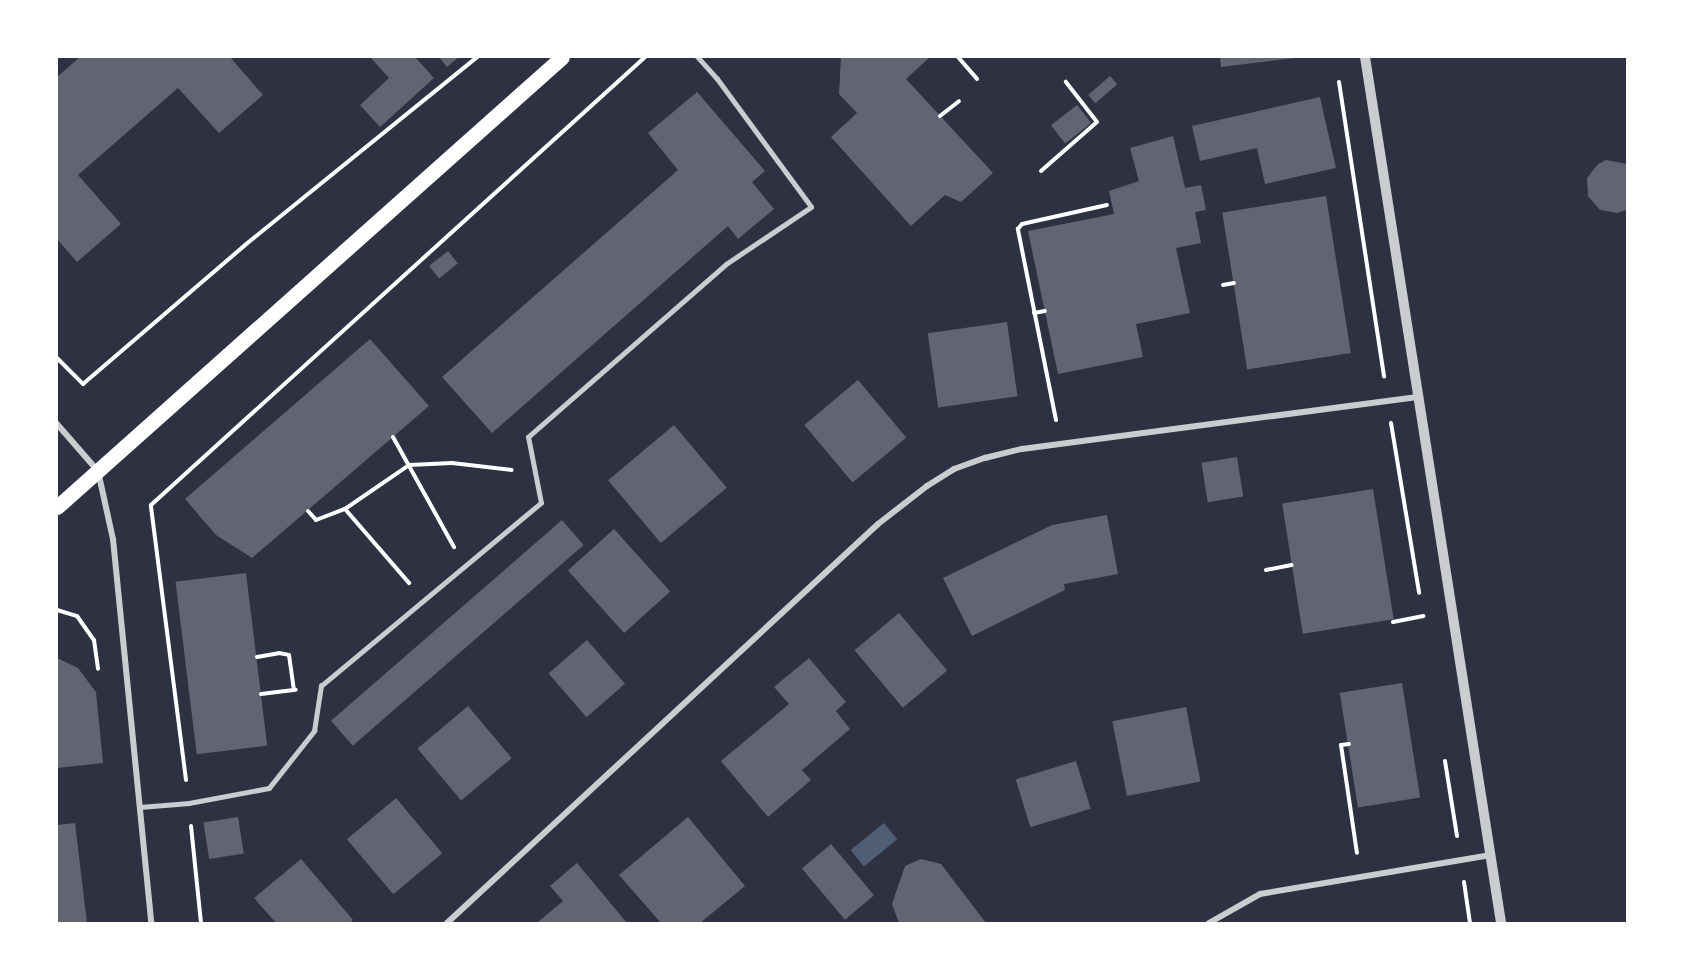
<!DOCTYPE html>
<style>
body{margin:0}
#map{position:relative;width:1684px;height:980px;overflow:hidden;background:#2d3142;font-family:Georgia,serif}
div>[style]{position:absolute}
.water>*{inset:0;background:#4f5d75;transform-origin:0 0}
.building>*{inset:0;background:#626471;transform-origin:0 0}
.path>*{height:4px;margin:-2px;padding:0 2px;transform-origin:2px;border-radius:2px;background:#fff}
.service>*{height:4.5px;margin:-2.25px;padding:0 2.25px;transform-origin:2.25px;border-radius:2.25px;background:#caccd0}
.minor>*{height:6px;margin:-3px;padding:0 3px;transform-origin:3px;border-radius:3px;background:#caccd0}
.tertiary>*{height:10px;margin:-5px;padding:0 5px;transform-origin:5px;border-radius:5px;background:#caccd0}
.primary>*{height:15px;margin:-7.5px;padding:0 7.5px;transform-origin:7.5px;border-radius:7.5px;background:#fff}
span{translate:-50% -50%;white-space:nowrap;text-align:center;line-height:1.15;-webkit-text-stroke:5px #fff;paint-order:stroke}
.frame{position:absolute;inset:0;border:58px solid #fff;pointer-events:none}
</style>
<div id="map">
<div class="water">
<div style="left:884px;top:823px;width:21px;height:43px;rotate:51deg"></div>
</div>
<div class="building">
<div style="clip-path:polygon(80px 57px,230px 57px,263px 95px,219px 133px,178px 88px,78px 175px,121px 224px,77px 262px,57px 239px,57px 77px)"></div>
<div style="clip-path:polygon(370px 57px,415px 57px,434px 78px,380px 127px,360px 105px,389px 78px)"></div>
<div style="clip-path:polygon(439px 57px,459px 57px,447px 67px)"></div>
<div style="clip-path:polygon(841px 57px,930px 57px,906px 79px,993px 173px,961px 202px,945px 195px,911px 226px,831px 137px,857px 113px,839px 94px)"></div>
<div style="clip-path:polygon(1220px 57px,1295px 57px,1295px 58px,1221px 67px)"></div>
<div style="left:1110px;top:76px;width:11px;height:29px;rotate:49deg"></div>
<div style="clip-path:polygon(697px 92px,765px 171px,752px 182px,774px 209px,738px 239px,728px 226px,492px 433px,442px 377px,678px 170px,648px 133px)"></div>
<div style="clip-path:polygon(1320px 97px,1336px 168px,1265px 184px,1257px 148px,1200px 161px,1192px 126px)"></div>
<div style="left:1077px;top:105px;width:23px;height:33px;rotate:52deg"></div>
<div style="clip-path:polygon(1173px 136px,1185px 188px,1201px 185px,1206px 210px,1195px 212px,1201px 243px,1176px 248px,1190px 313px,1136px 324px,1143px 357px,1058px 374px,1028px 231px,1114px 214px,1109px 191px,1139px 181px,1130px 148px)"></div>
<div style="clip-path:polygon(1606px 160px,1627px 164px,1626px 210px,1617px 213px,1600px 210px,1588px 196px,1587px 178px,1598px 164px)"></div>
<div style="left:1326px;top:196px;width:159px;height:105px;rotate:81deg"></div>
<div style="left:448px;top:251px;width:16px;height:24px;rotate:52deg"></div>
<div style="left:1007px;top:322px;width:75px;height:80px;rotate:82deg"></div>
<div style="clip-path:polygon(370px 339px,429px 406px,252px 558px,216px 535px,185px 499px)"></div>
<div style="left:858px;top:380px;width:75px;height:70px;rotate:50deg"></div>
<div style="left:674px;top:425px;width:82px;height:86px;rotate:50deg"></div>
<div style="left:1237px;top:457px;width:40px;height:36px;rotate:81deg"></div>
<div style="left:1373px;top:489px;width:132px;height:92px;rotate:81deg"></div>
<div style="clip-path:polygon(1107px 515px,1118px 574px,1064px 584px,1065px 590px,972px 636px,943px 578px,1052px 525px)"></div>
<div style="left:562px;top:520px;width:33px;height:306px;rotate:49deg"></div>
<div style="left:614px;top:529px;width:84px;height:62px;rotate:48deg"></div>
<div style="left:246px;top:573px;width:174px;height:71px;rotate:83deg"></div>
<div style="left:899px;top:613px;width:75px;height:58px;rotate:50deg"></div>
<div style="left:587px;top:640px;width:58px;height:51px;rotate:49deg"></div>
<div style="clip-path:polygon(57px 658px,78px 668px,96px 692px,103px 763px,57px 768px)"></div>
<div style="clip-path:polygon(809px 658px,846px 702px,836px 711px,850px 729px,802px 770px,811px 780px,768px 817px,721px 761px,789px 704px,774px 687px)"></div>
<div style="left:1402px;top:683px;width:116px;height:63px;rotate:81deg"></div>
<div style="left:468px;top:706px;width:68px;height:66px;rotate:50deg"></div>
<div style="left:1186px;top:707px;width:76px;height:75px;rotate:79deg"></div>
<div style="left:1076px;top:761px;width:50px;height:63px;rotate:73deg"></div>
<div style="left:396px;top:798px;width:72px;height:64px;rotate:50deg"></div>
<div style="left:238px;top:817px;width:37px;height:35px;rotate:81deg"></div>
<div style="clip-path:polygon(688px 817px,745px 886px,700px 923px,661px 923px,619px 875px)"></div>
<div style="clip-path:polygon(75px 823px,87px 923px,57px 923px,57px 825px)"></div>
<div style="left:831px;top:844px;width:67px;height:38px;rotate:50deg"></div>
<div style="clip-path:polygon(301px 859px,353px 920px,350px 923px,276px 923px,254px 898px)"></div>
<div style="clip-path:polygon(921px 859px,941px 864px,986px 923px,899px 923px,892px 904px,905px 866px)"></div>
<div style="clip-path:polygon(577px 863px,627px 923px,537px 923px,563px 901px,550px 886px)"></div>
</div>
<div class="path">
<div style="left:958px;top:57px;width:29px;rotate:49deg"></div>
<div style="left:1339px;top:82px;width:298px;rotate:81.3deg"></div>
<div style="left:940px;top:116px;width:24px;rotate:-38deg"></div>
<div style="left:1041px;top:171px;width:74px;rotate:-41.2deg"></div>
<div style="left:1097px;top:122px;width:51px;rotate:-127.8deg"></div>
<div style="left:1223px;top:285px;width:11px;rotate:-10deg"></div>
<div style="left:1034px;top:313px;width:11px;rotate:-10deg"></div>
<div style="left:57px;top:358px;width:37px;rotate:45deg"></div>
<div style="left:83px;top:384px;width:213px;rotate:-40.6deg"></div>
<div style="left:245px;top:245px;width:299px;rotate:-39deg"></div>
<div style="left:1056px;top:420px;width:195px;rotate:-101.3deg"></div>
<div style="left:1018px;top:229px;width:6px;rotate:-51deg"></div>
<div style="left:1022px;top:224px;width:87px;rotate:-12.6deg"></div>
<div style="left:1391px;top:423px;width:172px;rotate:80.6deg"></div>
<div style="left:393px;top:437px;width:126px;rotate:61deg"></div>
<div style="left:345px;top:509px;width:98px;rotate:49.1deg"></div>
<div style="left:308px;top:511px;width:12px;rotate:48deg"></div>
<div style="left:316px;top:520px;width:31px;rotate:-21deg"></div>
<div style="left:345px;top:509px;width:78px;rotate:-34.5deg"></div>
<div style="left:409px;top:465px;width:43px;rotate:-2.7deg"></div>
<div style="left:452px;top:463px;width:60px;rotate:6.7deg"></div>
<div style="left:1266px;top:570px;width:26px;rotate:-11deg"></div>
<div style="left:57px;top:610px;width:21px;rotate:17deg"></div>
<div style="left:77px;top:616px;width:29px;rotate:55deg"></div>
<div style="left:94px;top:640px;width:29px;rotate:82deg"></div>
<div style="left:1393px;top:622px;width:31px;rotate:-11deg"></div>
<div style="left:257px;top:657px;width:22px;rotate:-10deg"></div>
<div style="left:279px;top:653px;width:10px;rotate:11deg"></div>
<div style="left:289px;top:655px;width:34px;rotate:82deg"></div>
<div style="left:261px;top:694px;width:35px;rotate:-7deg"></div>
<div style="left:1349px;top:744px;width:8px;rotate:173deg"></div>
<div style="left:1341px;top:745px;width:109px;rotate:81.6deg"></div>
<div style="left:1445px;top:761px;width:76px;rotate:80.9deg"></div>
<div style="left:186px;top:780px;width:277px;rotate:-97.3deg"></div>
<div style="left:151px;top:505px;width:667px;rotate:-42.2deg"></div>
<div style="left:191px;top:826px;width:98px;rotate:84.1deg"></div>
<div style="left:1464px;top:882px;width:41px;rotate:81.7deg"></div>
</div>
<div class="service">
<div style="left:140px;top:807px;width:49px;rotate:-4.7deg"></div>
<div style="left:189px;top:803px;width:81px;rotate:-10.6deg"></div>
<div style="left:269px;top:788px;width:73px;rotate:-51.7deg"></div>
<div style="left:314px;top:731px;width:46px;rotate:-81.2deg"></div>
<div style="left:321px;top:686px;width:286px;rotate:-39.8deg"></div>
<div style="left:541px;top:503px;width:67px;rotate:-101.1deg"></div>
<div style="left:528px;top:437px;width:263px;rotate:-41.1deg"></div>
<div style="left:726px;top:264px;width:102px;rotate:-33.8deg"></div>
<div style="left:811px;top:207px;width:159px;rotate:-126.3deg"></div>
<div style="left:717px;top:79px;width:30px;rotate:-132deg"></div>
</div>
<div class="minor">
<div style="left:57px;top:424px;width:62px;rotate:48.9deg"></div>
<div style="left:98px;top:471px;width:70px;rotate:77.6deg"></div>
<div style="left:113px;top:539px;width:386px;rotate:84.3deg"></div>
<div style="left:447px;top:923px;width:587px;rotate:-42.79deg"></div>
<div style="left:878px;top:524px;width:62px;rotate:-37.8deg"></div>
<div style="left:927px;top:486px;width:32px;rotate:-32deg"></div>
<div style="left:954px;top:469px;width:33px;rotate:-20deg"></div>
<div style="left:985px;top:458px;width:38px;rotate:-14deg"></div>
<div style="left:1022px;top:449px;width:399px;rotate:-7.5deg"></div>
<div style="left:1209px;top:923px;width:59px;rotate:-29.6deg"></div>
<div style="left:1260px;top:894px;width:234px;rotate:-9.6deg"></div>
</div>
<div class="tertiary">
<div style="left:1365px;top:57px;width:877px;rotate:81.07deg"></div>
</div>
<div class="primary">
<div style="left:57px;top:507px;width:676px;rotate:-41.7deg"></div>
</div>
<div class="frame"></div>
</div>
